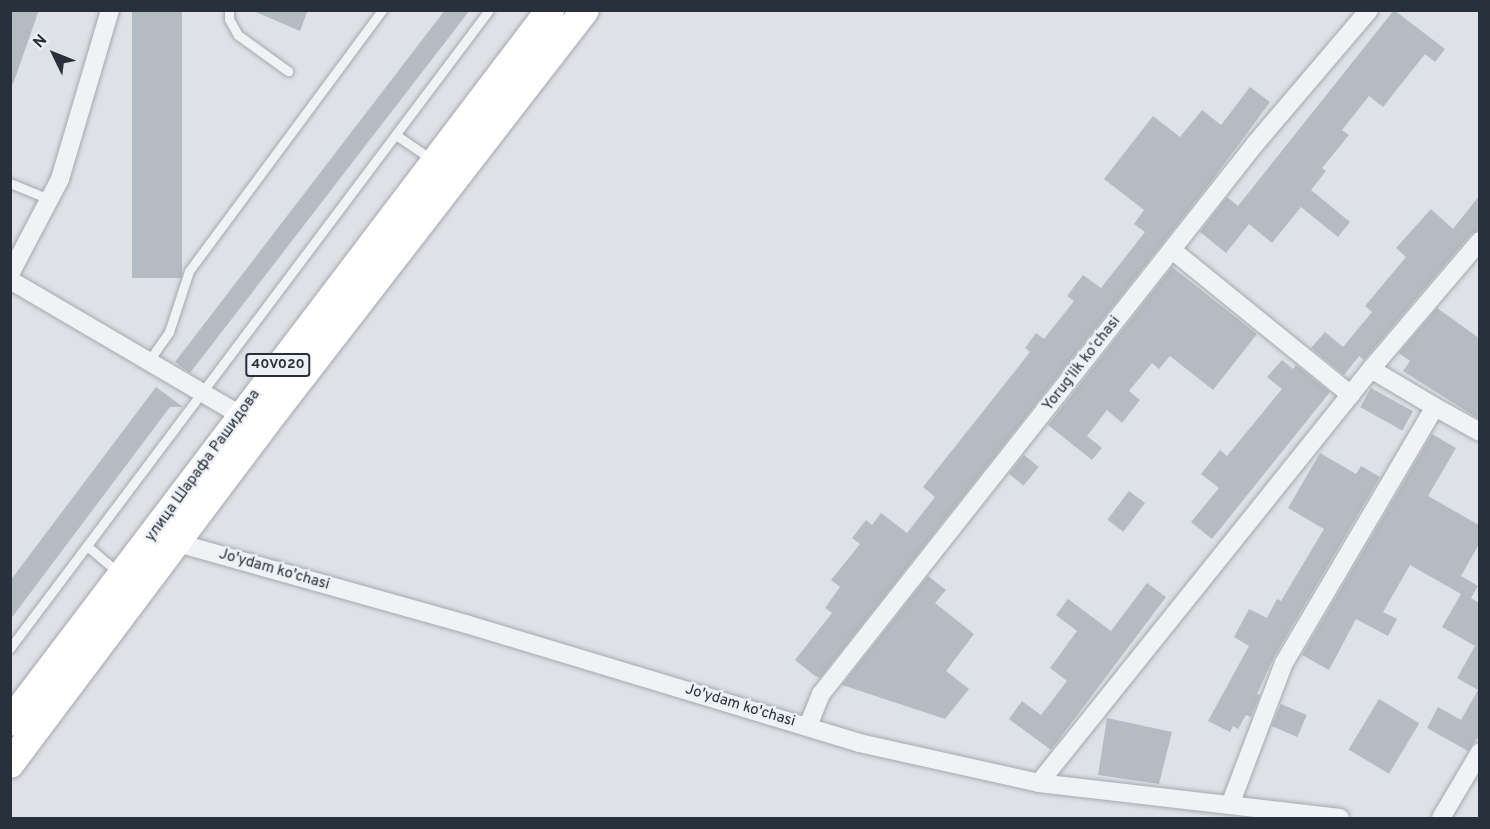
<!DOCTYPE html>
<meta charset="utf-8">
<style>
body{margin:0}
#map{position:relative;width:1490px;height:829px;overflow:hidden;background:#dee2e6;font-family:Overpass,sans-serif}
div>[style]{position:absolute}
.building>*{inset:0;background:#b5bbc2;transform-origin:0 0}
.roads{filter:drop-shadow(0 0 2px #a4a9af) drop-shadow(0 0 2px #a4a9af)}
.service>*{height:9px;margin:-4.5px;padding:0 4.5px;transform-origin:4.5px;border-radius:4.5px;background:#f0f2f5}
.minor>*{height:18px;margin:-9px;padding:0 9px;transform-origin:9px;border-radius:9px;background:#f0f2f5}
.primary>*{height:28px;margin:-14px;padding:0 14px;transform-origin:14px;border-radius:14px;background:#fff}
span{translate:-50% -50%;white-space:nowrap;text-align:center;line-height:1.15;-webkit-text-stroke:4.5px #edf0f4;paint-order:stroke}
.shield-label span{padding:2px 4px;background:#edf0f4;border:2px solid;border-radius:4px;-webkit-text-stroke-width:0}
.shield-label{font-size:14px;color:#28313b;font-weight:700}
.street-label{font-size:15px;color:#28313b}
.frame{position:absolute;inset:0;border:12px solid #28313b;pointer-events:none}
.north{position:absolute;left:24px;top:24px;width:60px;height:60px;-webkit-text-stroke:4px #edf0f4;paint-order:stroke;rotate:313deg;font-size:16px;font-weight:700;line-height:24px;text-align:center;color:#28313b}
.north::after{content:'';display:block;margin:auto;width:21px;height:27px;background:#28313b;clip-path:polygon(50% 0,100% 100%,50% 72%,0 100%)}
</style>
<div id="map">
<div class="building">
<div style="clip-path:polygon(10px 10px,39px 10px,13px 84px,10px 83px)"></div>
<div style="left:132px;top:10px;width:50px;height:268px"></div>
<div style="clip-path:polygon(251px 10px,308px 10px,300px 31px)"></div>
<div style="clip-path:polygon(445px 10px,470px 10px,190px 373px,184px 369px,175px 362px)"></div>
<div style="clip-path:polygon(1394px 10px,1445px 49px,1435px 62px,1425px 54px,1383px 107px,1369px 96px,1342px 130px,1349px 135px,1322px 168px,1326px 171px,1311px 190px,1350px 222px,1338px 237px,1301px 207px,1272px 243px,1249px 224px,1226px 253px,1200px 232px,1227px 197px,1238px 206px)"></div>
<div style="clip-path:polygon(1250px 87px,1270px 102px,1210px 183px,820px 678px,815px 676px,795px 660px,832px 613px,825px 608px,840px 587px,831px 580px,860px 544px,852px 538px,866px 520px,872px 525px,881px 513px,907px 533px,935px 497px,923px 487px,1030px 352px,1025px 348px,1036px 333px,1044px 339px,1074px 301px,1067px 296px,1083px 275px,1101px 288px,1145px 232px,1134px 224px,1144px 210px,1104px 179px,1153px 116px,1180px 137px,1202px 110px,1221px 125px)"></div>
<div style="clip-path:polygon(1479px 196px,1479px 230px,1471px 234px,1364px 360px,1359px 356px,1344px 375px,1311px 348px,1325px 332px,1343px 347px,1372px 312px,1365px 306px,1406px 257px,1396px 248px,1431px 209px,1453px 229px)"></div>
<div style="clip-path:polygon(1172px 267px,1257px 334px,1213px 390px,1170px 356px,1159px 369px,1152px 363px,1129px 391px,1140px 400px,1122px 423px,1107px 410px,1087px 436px,1102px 448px,1092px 460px,1048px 425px)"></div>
<div style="clip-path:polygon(1437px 308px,1479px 338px,1479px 419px,1403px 371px,1410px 361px,1399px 353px)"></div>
<div style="clip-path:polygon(1282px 360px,1293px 369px,1296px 365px,1330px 392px,1212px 539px,1191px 522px,1219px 488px,1201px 474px,1220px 450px,1227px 456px,1282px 389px,1267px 377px)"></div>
<div style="clip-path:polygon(156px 387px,183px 407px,170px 407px,10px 620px,10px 581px)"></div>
<div style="left:1371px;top:388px;width:48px;height:22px;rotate:29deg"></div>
<div style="clip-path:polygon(1432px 434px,1456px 448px,1428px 496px,1479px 525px,1479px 544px,1461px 576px,1478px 586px,1471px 598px,1479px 603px,1479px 736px,1468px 751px,1427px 728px,1438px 707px,1461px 720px,1478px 690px,1457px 678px,1475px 646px,1442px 627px,1461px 594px,1410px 565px,1383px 612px,1397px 619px,1388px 636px,1356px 619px,1329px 670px,1302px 655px)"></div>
<div style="clip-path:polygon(1320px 453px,1356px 474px,1361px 466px,1380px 477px,1274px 657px,1257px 694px,1260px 695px,1251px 717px,1246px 715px,1238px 729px,1233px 726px,1230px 732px,1208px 721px,1249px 646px,1234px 637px,1249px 609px,1267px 618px,1277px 599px,1281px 601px,1324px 529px,1288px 508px)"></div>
<div style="left:1024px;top:455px;width:19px;height:24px;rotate:39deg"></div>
<div style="left:1129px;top:491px;width:20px;height:36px;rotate:37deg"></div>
<div style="clip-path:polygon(928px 576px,946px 590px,935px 603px,974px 634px,946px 671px,969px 689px,945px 719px,842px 685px)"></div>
<div style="clip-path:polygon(1147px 583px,1166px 597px,1051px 750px,1009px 719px,1022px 701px,1041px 715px,1067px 681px,1050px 668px,1077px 631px,1056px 615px,1068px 599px,1111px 631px)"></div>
<div style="left:1379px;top:699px;width:47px;height:59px;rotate:31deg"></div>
<div style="left:1281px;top:704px;width:28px;height:24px;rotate:23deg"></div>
<div style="clip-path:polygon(1107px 718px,1172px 732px,1159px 784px,1098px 775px)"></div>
</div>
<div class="roads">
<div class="service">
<div style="left:229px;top:10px;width:9px;rotate:90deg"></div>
<div style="left:229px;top:19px;width:18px;rotate:61deg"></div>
<div style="left:238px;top:35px;width:62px;rotate:35.8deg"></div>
<div style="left:396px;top:135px;width:42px;rotate:34.4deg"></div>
<div style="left:10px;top:183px;width:42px;rotate:22.3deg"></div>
<div style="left:148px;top:362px;width:37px;rotate:-55deg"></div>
<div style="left:169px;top:332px;width:64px;rotate:-71.8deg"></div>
<div style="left:189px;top:271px;width:325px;rotate:-53.5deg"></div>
<div style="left:87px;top:546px;width:42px;rotate:40.2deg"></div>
<div style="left:10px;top:648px;width:798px;rotate:-53.1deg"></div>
</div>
<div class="minor">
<div style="left:1172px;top:250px;width:230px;rotate:39deg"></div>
<div style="left:10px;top:274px;width:107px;rotate:-62.2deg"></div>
<div style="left:60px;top:179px;width:176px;rotate:-73.5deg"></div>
<div style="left:10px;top:280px;width:267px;rotate:30.4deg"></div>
<div style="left:1435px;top:407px;width:51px;rotate:29.1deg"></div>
<div style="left:167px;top:540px;width:311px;rotate:15.7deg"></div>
<div style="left:466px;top:624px;width:411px;rotate:16.8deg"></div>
<div style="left:859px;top:743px;width:184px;rotate:12.5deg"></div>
<div style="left:1039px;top:783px;width:303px;rotate:6.6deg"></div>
<div style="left:808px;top:726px;width:35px;rotate:-68deg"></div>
<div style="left:821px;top:694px;width:701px;rotate:-51.72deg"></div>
<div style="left:1255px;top:144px;width:176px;rotate:-49.6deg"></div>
<div style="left:1039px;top:783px;width:531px;rotate:-51.27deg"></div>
<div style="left:1371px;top:369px;width:168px;rotate:-49.6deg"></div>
<div style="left:1230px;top:805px;width:152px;rotate:-69.2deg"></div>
<div style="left:1284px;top:663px;width:297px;rotate:-59.5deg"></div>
<div style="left:1435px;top:407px;width:74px;rotate:-149.3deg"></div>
<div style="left:1441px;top:818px;width:77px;rotate:-59.4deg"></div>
</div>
<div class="primary">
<div style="left:10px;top:722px;width:894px;rotate:-52.82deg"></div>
<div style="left:10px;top:764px;width:443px;rotate:-53.1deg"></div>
<div style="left:276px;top:410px;width:505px;rotate:-52.31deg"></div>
</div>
</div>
<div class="shield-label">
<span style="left:278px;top:365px">40V020</span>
</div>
<div class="street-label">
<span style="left:1082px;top:364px;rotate:-52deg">Yorugʻlik koʻchasi</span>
<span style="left:203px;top:466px;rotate:-54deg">улица Шарафа Рашидова</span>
<span style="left:274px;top:570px;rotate:16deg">Jo'ydam ko'chasi</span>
<span style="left:740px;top:706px;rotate:17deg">Jo'ydam ko'chasi</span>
</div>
<div class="frame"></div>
<div class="north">N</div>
</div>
